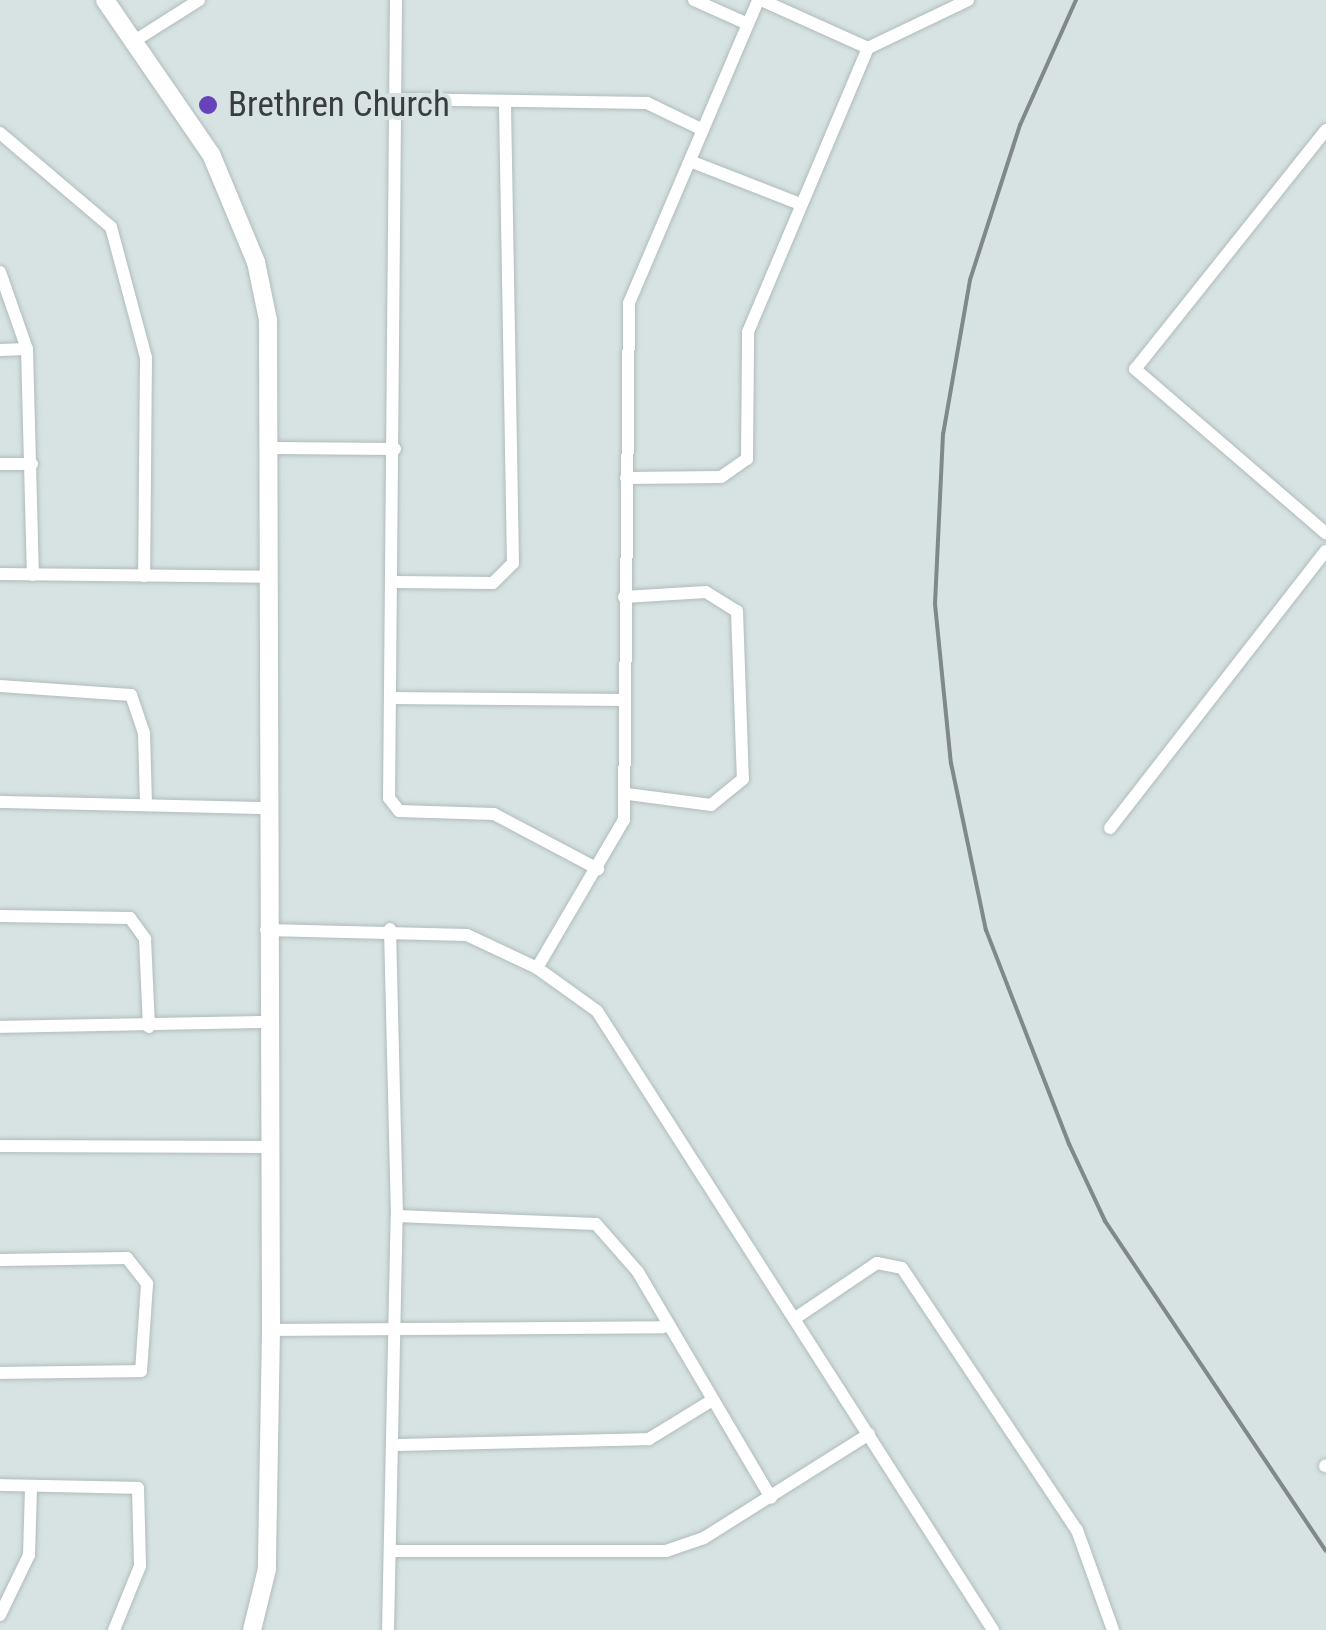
<!DOCTYPE html>
<style>
body{margin:0}
#map{position:relative;width:1326px;height:1630px;overflow:hidden;background:#d7e3e3;font-family:"Roboto Condensed",sans-serif}
div>[style]{position:absolute}
.roads{filter:drop-shadow(0 0 2px #b0bbbc) drop-shadow(0 0 2px #b0bbbc)}
.minor>*{height:12px;margin:-6px;padding:0 6px;transform-origin:6px;border-radius:6px;background:#fff}
.tertiary>*{height:18px;margin:-9px;padding:0 9px;transform-origin:9px;border-radius:9px;background:#fff}
.rail>*{height:4px;margin:-2px;padding:0 2px;transform-origin:2px;border-radius:2px;background:#808889}
.dots>*{width:28px;height:28px;translate:-50% -50%;box-sizing:border-box;border:5px solid #d7e3e3;border-radius:50%}
span{translate:-50% -50%;white-space:nowrap;text-align:center;line-height:1.15;-webkit-text-stroke:8px #d7e3e3;paint-order:stroke}
.poi-label{font-size:35px;color:#393d3e}
.left{translate:0 -50%;text-align:left}
</style>
<div id="map">
<div class="roads">
<div class="minor">
<div style="left:396px;top:0;width:798px;rotate:90.5deg"></div>
<div style="left:389px;top:798px;width:16px;rotate:52deg"></div>
<div style="left:399px;top:811px;width:95px;rotate:1.8deg"></div>
<div style="left:494px;top:814px;width:118px;rotate:27.9deg"></div>
<div style="left:694px;top:0;width:59px;rotate:24deg"></div>
<div style="left:139px;top:38px;width:71px;rotate:-32.3deg"></div>
<div style="left:868px;top:48px;width:111px;rotate:-25.6deg"></div>
<div style="left:394px;top:99px;width:253px;rotate:0.9deg"></div>
<div style="left:647px;top:103px;width:62px;rotate:25.7deg"></div>
<div style="left:1326px;top:130px;width:306px;rotate:128.6deg"></div>
<div style="left:1135px;top:369px;width:252px;rotate:40.7deg"></div>
<div style="left:0;top:133px;width:145px;rotate:40.3deg"></div>
<div style="left:111px;top:227px;width:136px;rotate:75deg"></div>
<div style="left:146px;top:358px;width:218px;rotate:90.5deg"></div>
<div style="left:690px;top:161px;width:116px;rotate:21.3deg"></div>
<div style="left:0;top:272px;width:82px;rotate:70.7deg"></div>
<div style="left:27px;top:349px;width:226px;rotate:88.5deg"></div>
<div style="left:0;top:350px;width:27px;rotate:-2deg"></div>
<div style="left:273px;top:448px;width:122px;rotate:0.5deg"></div>
<div style="left:0;top:464px;width:32px"></div>
<div style="left:626px;top:478px;width:95px;rotate:-0.6deg"></div>
<div style="left:721px;top:477px;width:32px;rotate:-35deg"></div>
<div style="left:747px;top:459px;width:127px;rotate:-89.5deg"></div>
<div style="left:748px;top:332px;width:308px;rotate:-67.1deg"></div>
<div style="left:868px;top:48px;width:117px;rotate:-155.8deg"></div>
<div style="left:0;top:574px;width:270px;rotate:0.6deg"></div>
<div style="left:395px;top:582px;width:98px;rotate:0.6deg"></div>
<div style="left:493px;top:583px;width:28px;rotate:-45deg"></div>
<div style="left:513px;top:563px;width:462px;rotate:-91deg"></div>
<div style="left:624px;top:597px;width:82px;rotate:-3.5deg"></div>
<div style="left:706px;top:592px;width:36px;rotate:32deg"></div>
<div style="left:737px;top:611px;width:168px;rotate:88deg"></div>
<div style="left:743px;top:779px;width:41px;rotate:140.9deg"></div>
<div style="left:711px;top:805px;width:85px;rotate:-172.5deg"></div>
<div style="left:0;top:686px;width:131px;rotate:3.9deg"></div>
<div style="left:131px;top:695px;width:40px;rotate:71.1deg"></div>
<div style="left:144px;top:733px;width:71px;rotate:88.4deg"></div>
<div style="left:393px;top:698px;width:230px;rotate:0.5deg"></div>
<div style="left:0;top:802px;width:265px;rotate:1.3deg"></div>
<div style="left:1110px;top:828px;width:351px;rotate:-52.1deg"></div>
<div style="left:0;top:916px;width:130px;rotate:0.9deg"></div>
<div style="left:130px;top:918px;width:26px;rotate:54deg"></div>
<div style="left:145px;top:939px;width:88px;rotate:87.4deg"></div>
<div style="left:266px;top:930px;width:201px;rotate:1.4deg"></div>
<div style="left:467px;top:935px;width:77px;rotate:25.2deg"></div>
<div style="left:537px;top:968px;width:74px;rotate:35.6deg"></div>
<div style="left:597px;top:1011px;width:735px;rotate:57.39deg"></div>
<div style="left:537px;top:968px;width:172px;rotate:-59.6deg"></div>
<div style="left:624px;top:820px;width:517px;rotate:-89.45deg"></div>
<div style="left:629px;top:303px;width:329px;rotate:-66.9deg"></div>
<div style="left:0;top:1027px;width:268px;rotate:-1.1deg"></div>
<div style="left:0;top:1146px;width:269px;rotate:0.2deg"></div>
<div style="left:397px;top:1216px;width:199px;rotate:2.3deg"></div>
<div style="left:596px;top:1224px;width:64px;rotate:48.8deg"></div>
<div style="left:638px;top:1272px;width:262px;rotate:59.5deg"></div>
<div style="left:0;top:1260px;width:127px;rotate:-0.9deg"></div>
<div style="left:127px;top:1258px;width:33px;rotate:52deg"></div>
<div style="left:147px;top:1284px;width:87px;rotate:93.9deg"></div>
<div style="left:141px;top:1371px;width:141px;rotate:179.2deg"></div>
<div style="left:794px;top:1319px;width:100px;rotate:-34deg"></div>
<div style="left:877px;top:1263px;width:25px;rotate:11deg"></div>
<div style="left:902px;top:1268px;width:315px;rotate:56.3deg"></div>
<div style="left:1077px;top:1530px;width:106px;rotate:70.2deg"></div>
<div style="left:271px;top:1330px;width:392px;rotate:-0.4deg"></div>
<div style="left:393px;top:1445px;width:256px;rotate:-1.3deg"></div>
<div style="left:649px;top:1439px;width:73px;rotate:-31.5deg"></div>
<div style="left:1325px;top:1466px;width:1px;rotate:-45deg"></div>
<div style="left:0;top:1485px;width:138px;rotate:1.2deg"></div>
<div style="left:138px;top:1488px;width:78px;rotate:88.5deg"></div>
<div style="left:140px;top:1566px;width:69px;rotate:112.1deg"></div>
<div style="left:395px;top:1551px;width:271px"></div>
<div style="left:666px;top:1551px;width:40px;rotate:-18.9deg"></div>
<div style="left:704px;top:1538px;width:195px;rotate:-32.2deg"></div>
<div style="left:0;top:1615px;width:67px;rotate:-64.2deg"></div>
<div style="left:29px;top:1555px;width:69px;rotate:-88.3deg"></div>
<div style="left:388px;top:1630px;width:414px;rotate:-88.8deg"></div>
<div style="left:397px;top:1216px;width:287px;rotate:-91.4deg"></div>
</div>
<div class="tertiary">
<div style="left:105px;top:0;width:187px;rotate:55.5deg"></div>
<div style="left:211px;top:154px;width:117px;rotate:67.4deg"></div>
<div style="left:256px;top:262px;width:59px;rotate:78.3deg"></div>
<div style="left:268px;top:320px;width:1010px;rotate:89.83deg"></div>
<div style="left:271px;top:1330px;width:239px;rotate:91deg"></div>
<div style="left:267px;top:1569px;width:63px;rotate:103.8deg"></div>
</div>
</div>
<div class="rail">
<div style="left:1076px;top:0;width:137px;rotate:114.1deg"></div>
<div style="left:1020px;top:125px;width:163px;rotate:107.9deg"></div>
<div style="left:970px;top:280px;width:156px;rotate:99.9deg"></div>
<div style="left:943px;top:434px;width:170px;rotate:92.7deg"></div>
<div style="left:935px;top:604px;width:160px;rotate:84.3deg"></div>
<div style="left:951px;top:763px;width:171px;rotate:78.2deg"></div>
<div style="left:986px;top:930px;width:230px;rotate:68.8deg"></div>
<div style="left:1069px;top:1144px;width:85px;rotate:64.9deg"></div>
<div style="left:1105px;top:1221px;width:397px;rotate:56.2deg"></div>
</div>
<div class="dots">
<div style="left:208px;top:105px;background:#6642bb"></div>
</div>
<div class="poi-label">
<span class="left" style="left:228px;top:105px">Brethren Church</span>
</div>
</div>
